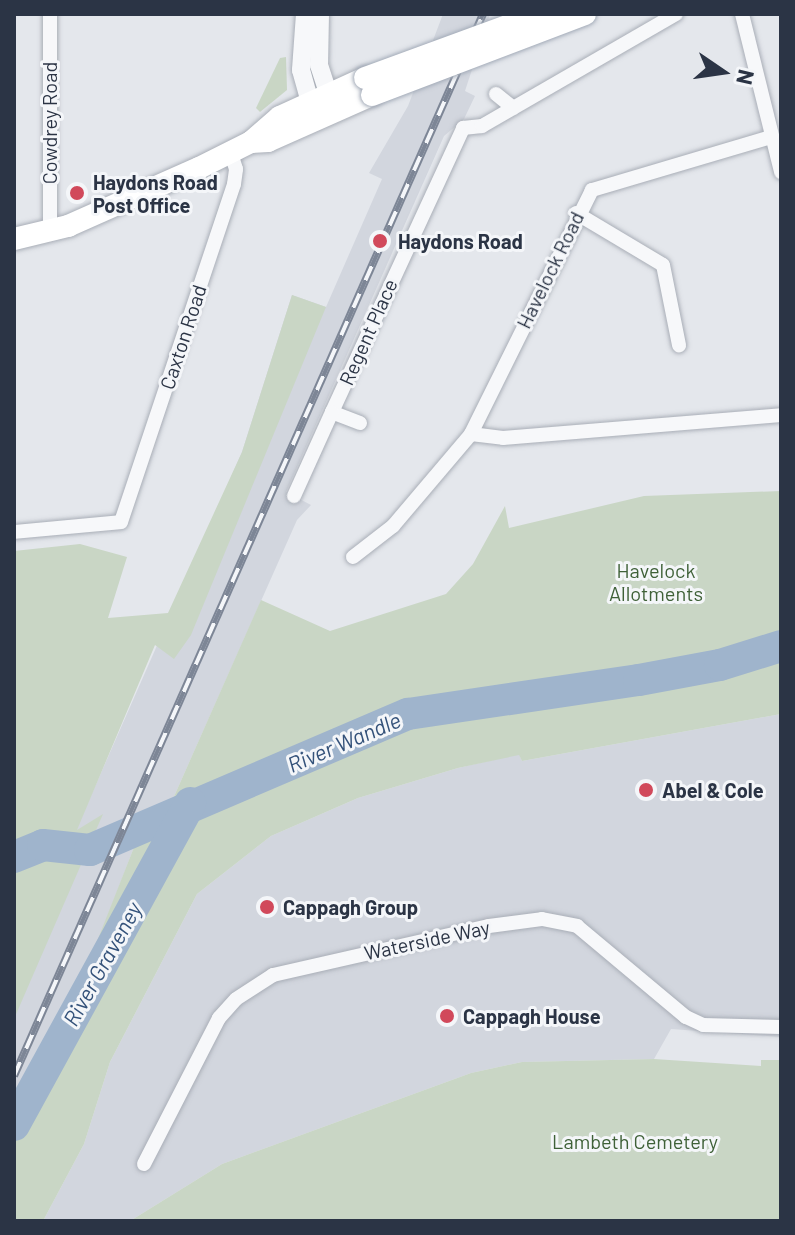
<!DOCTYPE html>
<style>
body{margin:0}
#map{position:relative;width:795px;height:1235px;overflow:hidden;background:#e4e7ec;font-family:Barlow,sans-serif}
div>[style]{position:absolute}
.built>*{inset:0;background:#d2d6de}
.green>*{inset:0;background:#c9d6c5}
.river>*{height:32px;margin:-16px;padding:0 16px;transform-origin:16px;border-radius:16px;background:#9fb4cc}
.roads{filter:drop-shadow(0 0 2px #a9aeb7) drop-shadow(0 0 2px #a9aeb7)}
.minor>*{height:14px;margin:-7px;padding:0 7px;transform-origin:7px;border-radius:7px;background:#f7f8fa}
.tertiary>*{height:18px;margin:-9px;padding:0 9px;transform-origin:9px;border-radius:9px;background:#f7f8fa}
.primary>*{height:22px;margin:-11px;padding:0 11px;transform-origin:11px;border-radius:11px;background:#fff}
.rail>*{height:8px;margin-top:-4px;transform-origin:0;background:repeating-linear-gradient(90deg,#f4f6f9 0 15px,#7d8696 0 30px);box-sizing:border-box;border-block:2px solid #7d8696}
.bridges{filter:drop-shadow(0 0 2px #a3abb8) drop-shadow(0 0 2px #a3abb8)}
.primary-bridge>*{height:22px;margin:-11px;padding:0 11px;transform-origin:11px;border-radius:11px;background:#fff}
.dots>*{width:22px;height:22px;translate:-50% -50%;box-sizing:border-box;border:4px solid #f4f6f9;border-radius:50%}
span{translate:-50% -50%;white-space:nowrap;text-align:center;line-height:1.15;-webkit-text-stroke:6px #f4f6f9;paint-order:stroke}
.street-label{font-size:20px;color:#2b3445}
.poi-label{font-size:20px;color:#2b3445;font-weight:700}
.left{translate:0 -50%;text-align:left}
.park-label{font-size:20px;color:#3f6138}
.water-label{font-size:22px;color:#34527a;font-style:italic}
.frame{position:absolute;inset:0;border:16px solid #2b3445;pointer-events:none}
.north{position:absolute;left:683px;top:32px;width:80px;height:80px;-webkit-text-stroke:6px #f4f6f9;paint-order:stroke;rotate:103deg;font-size:22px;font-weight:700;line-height:32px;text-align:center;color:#2b3445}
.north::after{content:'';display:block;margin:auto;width:28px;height:36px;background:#2b3445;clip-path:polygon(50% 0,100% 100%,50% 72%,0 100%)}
</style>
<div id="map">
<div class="built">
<div style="clip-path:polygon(443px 14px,490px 14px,465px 91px,475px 96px,464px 119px,444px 136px,286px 492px,311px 505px,297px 520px,172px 801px,138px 837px,84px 977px,14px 1126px,14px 971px,242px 452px,292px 295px,326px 307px,382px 179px,369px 173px,408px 106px)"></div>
<div style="clip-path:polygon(781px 714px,781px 1037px,671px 1029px,654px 1059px,522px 1062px,471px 1073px,222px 1164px,130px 1221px,43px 1221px,84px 1144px,110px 1062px,197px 894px,271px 836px,358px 798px,458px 768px,519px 754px,522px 761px)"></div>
</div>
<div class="green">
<div style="clip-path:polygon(286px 57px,287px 90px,260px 112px,256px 108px,280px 58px)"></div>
<div style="clip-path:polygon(292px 295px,326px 307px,191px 635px,174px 659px,155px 645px,77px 830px,103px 814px,14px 1019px,14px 551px,80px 544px,127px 557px,108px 618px,168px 613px,242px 452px)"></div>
<div style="clip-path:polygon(781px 491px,781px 714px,522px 761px,519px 755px,458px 768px,358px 798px,271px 836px,197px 894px,110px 1062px,84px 1144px,43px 1221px,14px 1221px,14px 1126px,83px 977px,138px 837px,172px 801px,261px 600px,330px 631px,446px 594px,473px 564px,505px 506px,509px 528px,644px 496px)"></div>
<div style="clip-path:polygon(654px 1059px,761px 1066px,761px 1060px,781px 1060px,781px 1221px,130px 1221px,222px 1164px,471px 1073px,522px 1062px)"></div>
</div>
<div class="river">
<div style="left:14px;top:857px;width:31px;rotate:-22deg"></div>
<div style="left:43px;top:845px;width:47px;rotate:6.1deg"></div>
<div style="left:90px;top:850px;width:346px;rotate:-23.2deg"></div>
<div style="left:408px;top:714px;width:233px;rotate:-8.4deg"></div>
<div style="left:639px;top:680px;width:82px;rotate:-10.5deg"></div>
<div style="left:720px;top:665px;width:64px;rotate:-17.3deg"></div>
<div style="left:14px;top:1125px;width:367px;rotate:-61.3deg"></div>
</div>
<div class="roads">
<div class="minor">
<div style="left:50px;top:14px;width:217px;rotate:90deg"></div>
<div style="left:742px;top:14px;width:163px;rotate:76.1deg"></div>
<div style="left:496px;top:94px;width:22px;rotate:39deg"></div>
<div style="left:771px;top:137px;width:187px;rotate:163.5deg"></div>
<div style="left:592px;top:190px;width:272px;rotate:116.4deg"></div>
<div style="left:471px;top:434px;width:32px;rotate:7deg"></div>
<div style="left:503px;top:438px;width:279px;rotate:-4.7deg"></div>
<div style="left:576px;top:213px;width:101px;rotate:30.9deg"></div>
<div style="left:663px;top:265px;width:82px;rotate:78.7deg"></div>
<div style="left:360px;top:423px;width:30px;rotate:-159deg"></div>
<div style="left:332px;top:412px;width:313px;rotate:-65.2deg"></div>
<div style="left:463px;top:128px;width:19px;rotate:-6deg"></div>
<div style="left:482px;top:126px;width:224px;rotate:-30deg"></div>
<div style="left:294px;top:496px;width:92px;rotate:-65.7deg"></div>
<div style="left:14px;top:532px;width:107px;rotate:-5.3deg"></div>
<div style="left:121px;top:522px;width:356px;rotate:-71.5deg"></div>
<div style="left:234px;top:184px;width:15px;rotate:-82deg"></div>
<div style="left:236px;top:169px;width:19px;rotate:-108deg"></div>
<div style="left:353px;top:557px;width:51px;rotate:-37.8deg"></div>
<div style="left:393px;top:526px;width:121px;rotate:-49.7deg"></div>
<div style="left:144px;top:1164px;width:164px;rotate:-62.8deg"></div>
<div style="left:219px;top:1018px;width:25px;rotate:-48deg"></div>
<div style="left:236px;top:999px;width:44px;rotate:-33deg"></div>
<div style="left:273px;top:975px;width:221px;rotate:-12.8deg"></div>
<div style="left:489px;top:926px;width:53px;rotate:-7.5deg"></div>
<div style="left:542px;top:919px;width:36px;rotate:11deg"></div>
<div style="left:577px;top:926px;width:142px;rotate:39.9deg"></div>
<div style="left:686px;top:1017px;width:19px;rotate:25deg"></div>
<div style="left:703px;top:1025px;width:78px;rotate:1.5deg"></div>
</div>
<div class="tertiary">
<div style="left:305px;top:14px;width:56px;rotate:94.1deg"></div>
<div style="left:301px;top:70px;width:45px;rotate:74.4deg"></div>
<div style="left:320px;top:14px;width:51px;rotate:91.1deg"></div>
<div style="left:319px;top:65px;width:42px;rotate:72deg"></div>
</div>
<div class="primary">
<div style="left:251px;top:142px;width:17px;rotate:-3deg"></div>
<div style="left:268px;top:141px;width:114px;rotate:-23.9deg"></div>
<div style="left:14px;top:239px;width:56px;rotate:-13.5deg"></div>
<div style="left:68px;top:226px;width:143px;rotate:-23.9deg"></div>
<div style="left:199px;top:168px;width:58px;rotate:-26.6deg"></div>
<div style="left:251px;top:142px;width:38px;rotate:-41deg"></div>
<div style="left:280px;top:117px;width:94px;rotate:-24.6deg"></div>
</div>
</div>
<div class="rail">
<div style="left:14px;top:1076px;width:1161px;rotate:-66.17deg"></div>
</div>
<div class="bridges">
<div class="primary-bridge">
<div style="left:365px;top:78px;width:186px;rotate:-20.1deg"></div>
<div style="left:372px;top:95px;width:228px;rotate:-20.8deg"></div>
</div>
</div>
<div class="dots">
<div style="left:77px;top:193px;background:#d1495b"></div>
<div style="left:380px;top:241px;background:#d1495b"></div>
<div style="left:646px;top:790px;background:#d1495b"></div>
<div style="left:267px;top:907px;background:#d1495b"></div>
<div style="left:447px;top:1016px;background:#d1495b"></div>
</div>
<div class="street-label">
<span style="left:49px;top:123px;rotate:-90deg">Cowdrey Road</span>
<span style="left:550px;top:270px;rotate:-64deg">Havelock Road</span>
<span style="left:368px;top:332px;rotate:-66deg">Regent Place</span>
<span style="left:183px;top:337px;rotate:-72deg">Caxton Road</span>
<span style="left:427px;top:940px;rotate:-12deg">Waterside Way</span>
</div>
<div class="poi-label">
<span class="left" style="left:93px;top:194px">Haydons Road<br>Post Office</span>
<span class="left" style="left:398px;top:241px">Haydons Road</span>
<span class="left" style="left:662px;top:790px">Abel &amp; Cole</span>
<span class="left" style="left:283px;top:907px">Cappagh Group</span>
<span class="left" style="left:463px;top:1016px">Cappagh House</span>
</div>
<div class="park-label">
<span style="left:656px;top:582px">Havelock<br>Allotments</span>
<span style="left:635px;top:1141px">Lambeth Cemetery</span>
</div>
<div class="water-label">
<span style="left:344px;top:742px;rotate:-23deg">River Wandle</span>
<span style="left:102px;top:964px;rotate:-61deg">River Graveney</span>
</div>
<div class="frame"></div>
<div class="north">N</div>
</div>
